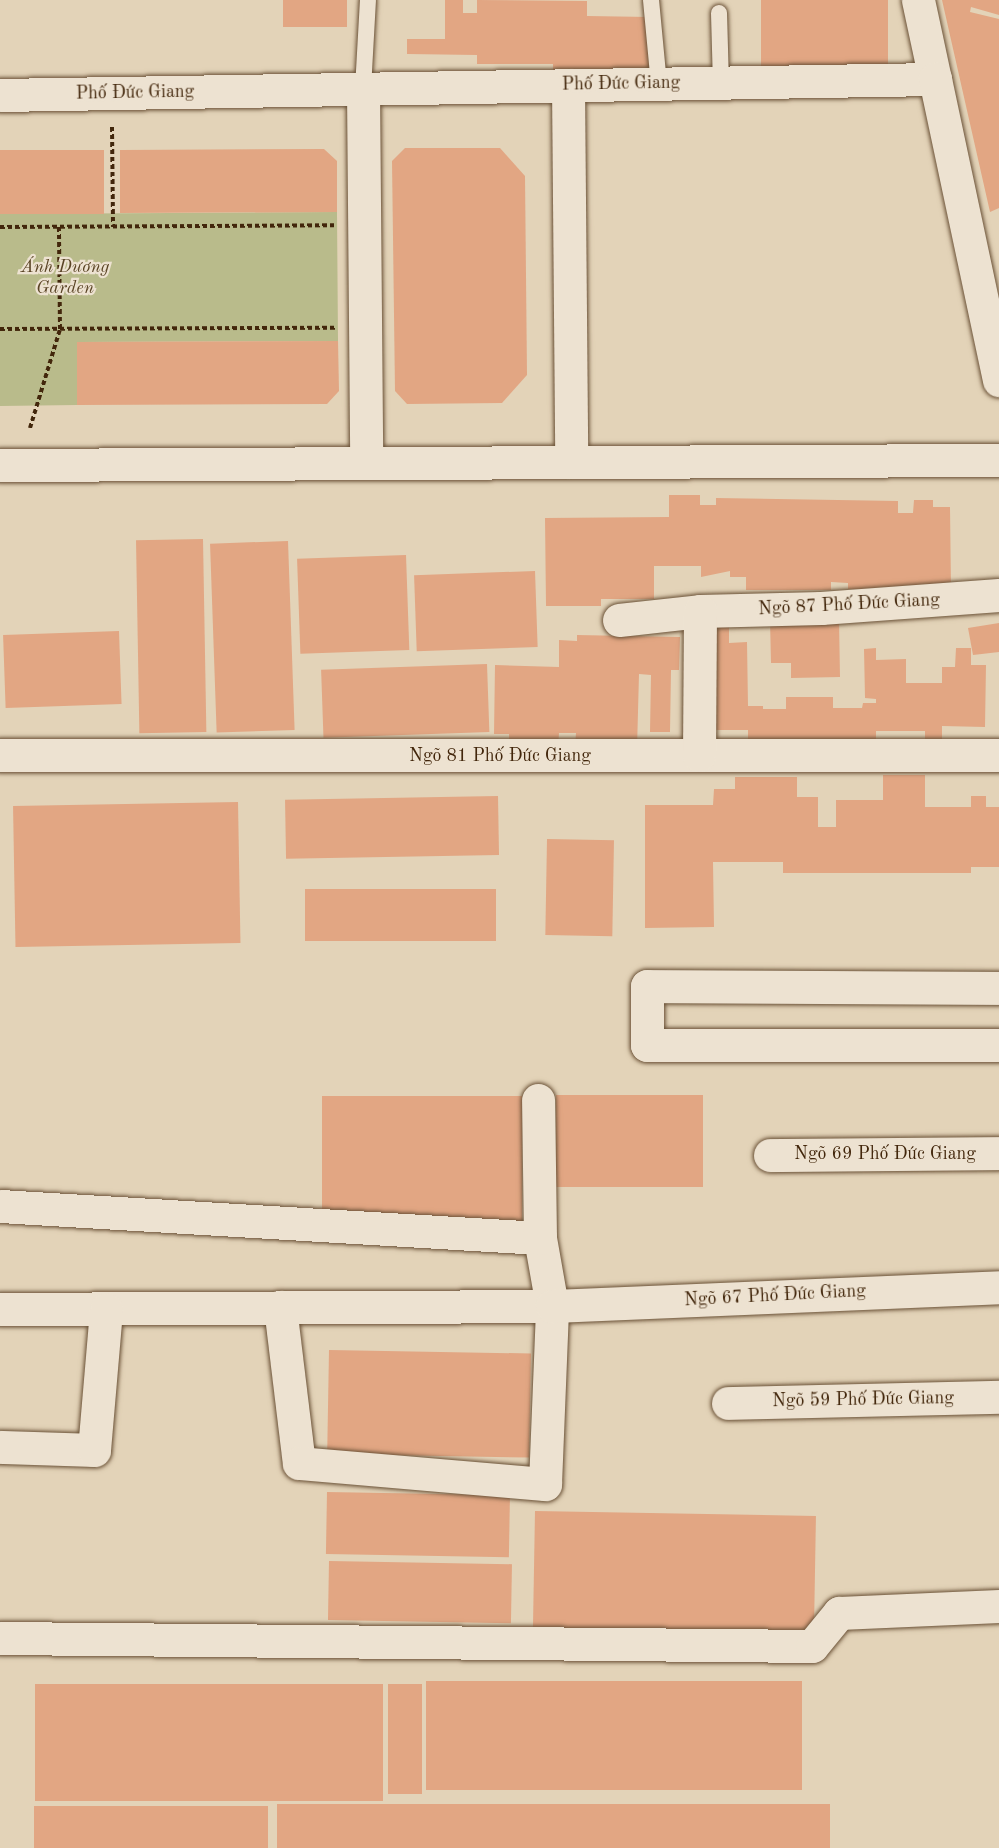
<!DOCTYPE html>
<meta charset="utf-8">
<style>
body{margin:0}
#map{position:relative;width:999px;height:1848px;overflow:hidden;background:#e3d3b8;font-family:"Old Standard TT",serif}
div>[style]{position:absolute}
.green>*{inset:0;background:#b9bb8b}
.building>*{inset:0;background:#e2a683;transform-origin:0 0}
.path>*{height:4px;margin-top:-2px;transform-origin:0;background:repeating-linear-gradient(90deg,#42260b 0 4.5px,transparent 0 7.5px)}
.roads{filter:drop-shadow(0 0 2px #6a5136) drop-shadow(0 0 2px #6a5136)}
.lane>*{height:16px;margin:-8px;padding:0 8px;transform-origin:8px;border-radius:8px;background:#ede2d1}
.street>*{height:33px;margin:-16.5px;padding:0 16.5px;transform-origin:16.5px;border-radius:16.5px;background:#ede2d1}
.secondary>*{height:33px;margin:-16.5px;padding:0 16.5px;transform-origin:16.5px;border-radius:16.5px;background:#ede2d1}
span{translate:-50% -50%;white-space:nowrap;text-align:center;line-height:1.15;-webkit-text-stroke:4.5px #ede2d1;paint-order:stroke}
.street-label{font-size:18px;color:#42260b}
.park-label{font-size:18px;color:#5a4425;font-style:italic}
</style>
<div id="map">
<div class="green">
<div style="clip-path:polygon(337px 212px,338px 341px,77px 342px,77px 405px,0 406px,0 214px)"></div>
</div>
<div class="building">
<div style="left:283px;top:0;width:64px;height:27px"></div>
<div style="clip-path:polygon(445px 0,463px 0,463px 13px,477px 13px,477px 0,587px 1px,587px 16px,650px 17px,650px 75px,553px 74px,553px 64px,477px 64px,477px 55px,407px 54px,407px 39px,445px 39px)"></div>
<div style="left:761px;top:0;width:127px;height:75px"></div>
<div style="clip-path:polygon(942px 0,999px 0,999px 15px,971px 7px,970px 12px,999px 19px,999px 208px,990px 212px)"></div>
<div style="clip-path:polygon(405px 148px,500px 148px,525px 176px,527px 375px,502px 403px,407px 404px,395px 391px,392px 161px)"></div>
<div style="clip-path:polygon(324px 149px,337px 161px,337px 212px,120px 213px,120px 150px)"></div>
<div style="left:0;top:150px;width:104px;height:64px"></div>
<div style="clip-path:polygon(338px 341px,339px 391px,327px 404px,77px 405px,77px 342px)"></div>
<div style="clip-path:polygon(669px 495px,700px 495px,700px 505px,716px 505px,716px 498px,898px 501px,898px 513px,913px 513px,914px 500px,933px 500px,933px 507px,950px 507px,951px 589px,848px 589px,848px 583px,831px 582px,831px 590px,746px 590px,746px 577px,730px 577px,730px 571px,701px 577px,701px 566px,654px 566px,654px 599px,601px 599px,601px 606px,546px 606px,545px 518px,669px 517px)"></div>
<div style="left:203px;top:539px;width:193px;height:67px;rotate:89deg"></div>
<div style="left:288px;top:541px;width:189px;height:78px;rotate:88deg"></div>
<div style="left:406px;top:555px;width:95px;height:109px;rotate:88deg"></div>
<div style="left:535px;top:571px;width:76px;height:121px;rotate:88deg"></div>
<div style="clip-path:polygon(702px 619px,729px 619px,729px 643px,747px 642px,748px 706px,763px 706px,763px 709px,786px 709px,786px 697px,833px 697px,833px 708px,862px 708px,863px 703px,876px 703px,876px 699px,865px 698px,864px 649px,876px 648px,876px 660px,906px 659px,906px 683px,942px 683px,942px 667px,955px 667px,956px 648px,971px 648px,971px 665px,986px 665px,985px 727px,942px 726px,942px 747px,925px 747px,925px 731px,876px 731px,876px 745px,748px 746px,748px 730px,703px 730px)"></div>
<div style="clip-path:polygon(839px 619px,840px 677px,791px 678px,791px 663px,771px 663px,770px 620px)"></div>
<div style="clip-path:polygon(999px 623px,999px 652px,973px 655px,968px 628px)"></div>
<div style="left:119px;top:631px;width:73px;height:116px;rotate:88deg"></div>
<div style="clip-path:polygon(577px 635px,680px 637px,679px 670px,671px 670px,670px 732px,650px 732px,651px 675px,639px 674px,637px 749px,575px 747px,576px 733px,559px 733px,558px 748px,509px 746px,509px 734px,494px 734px,495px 665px,559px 667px,559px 640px,577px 641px)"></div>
<div style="left:487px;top:664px;width:68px;height:166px;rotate:88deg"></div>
<div style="clip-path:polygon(883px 775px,925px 775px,925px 807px,971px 807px,971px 796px,986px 796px,986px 807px,999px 807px,999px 867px,971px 867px,971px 873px,783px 873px,783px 862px,713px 862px,714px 927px,645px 928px,645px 805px,713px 805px,714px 789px,735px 789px,735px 777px,797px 777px,797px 797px,818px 797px,818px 827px,836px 827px,836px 800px,883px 800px)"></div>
<div style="left:498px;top:796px;width:59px;height:213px;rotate:89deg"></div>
<div style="left:238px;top:802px;width:141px;height:225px;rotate:89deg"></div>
<div style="left:547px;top:839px;width:67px;height:96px;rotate:1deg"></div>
<div style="left:496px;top:889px;width:52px;height:191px;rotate:90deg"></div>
<div style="left:703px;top:1095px;width:92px;height:147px;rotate:90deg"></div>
<div style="left:322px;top:1096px;width:200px;height:125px"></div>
<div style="left:329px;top:1350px;width:202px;height:104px;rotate:1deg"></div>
<div style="left:327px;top:1492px;width:183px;height:62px;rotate:1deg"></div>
<div style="left:535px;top:1511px;width:281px;height:121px;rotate:1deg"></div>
<div style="left:329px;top:1561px;width:183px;height:59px;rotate:1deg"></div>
<div style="left:426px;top:1681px;width:376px;height:109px"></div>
<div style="left:35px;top:1684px;width:348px;height:117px"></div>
<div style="left:388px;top:1684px;width:34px;height:110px"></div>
<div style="left:277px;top:1804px;width:553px;height:44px"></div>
<div style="left:34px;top:1806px;width:234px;height:42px"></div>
</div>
<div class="path">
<div style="left:112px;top:127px;width:100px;rotate:89.4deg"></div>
<div style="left:0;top:227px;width:334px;rotate:-0.3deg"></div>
<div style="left:0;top:329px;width:335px;rotate:-0.2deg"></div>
<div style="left:30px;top:428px;width:103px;rotate:-73.1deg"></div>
<div style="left:60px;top:329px;width:102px;rotate:-90.6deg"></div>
</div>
<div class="roads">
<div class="lane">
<div style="left:651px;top:0;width:84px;rotate:84.6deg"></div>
<div style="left:719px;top:13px;width:70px;rotate:88.4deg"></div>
<div style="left:363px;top:89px;width:89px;rotate:-86.8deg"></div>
</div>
<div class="street">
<div style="left:918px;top:0;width:81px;rotate:77.9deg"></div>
<div style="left:568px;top:85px;width:377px;rotate:89.5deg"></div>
<div style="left:363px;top:89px;width:374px;rotate:89.5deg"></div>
<div style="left:0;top:465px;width:999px;rotate:-0.29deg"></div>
<div style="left:619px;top:620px;width:81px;rotate:-6.3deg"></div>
<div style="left:700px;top:611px;width:121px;rotate:-1.4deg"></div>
<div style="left:821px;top:608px;width:178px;rotate:-4.2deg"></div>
<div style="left:0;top:755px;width:999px"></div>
<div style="left:699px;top:755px;width:144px;rotate:-89.6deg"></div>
<div style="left:770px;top:1155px;width:229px;rotate:-0.5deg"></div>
<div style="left:0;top:1206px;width:541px;rotate:3.39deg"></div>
<div style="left:280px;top:1307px;width:157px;rotate:83.1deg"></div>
<div style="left:299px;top:1463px;width:247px;rotate:4.9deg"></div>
<div style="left:545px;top:1484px;width:178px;rotate:-87.7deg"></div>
<div style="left:552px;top:1306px;width:69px;rotate:-100deg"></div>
<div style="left:540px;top:1238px;width:138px;rotate:-90.8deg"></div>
<div style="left:0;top:1309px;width:552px;rotate:-0.31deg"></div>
<div style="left:552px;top:1306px;width:447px;rotate:-2.4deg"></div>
<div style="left:728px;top:1403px;width:271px;rotate:-1.3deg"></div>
<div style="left:0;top:1447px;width:94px;rotate:1.8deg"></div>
<div style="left:94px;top:1450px;width:141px;rotate:-85.1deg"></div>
<div style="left:0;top:1638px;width:812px;rotate:0.56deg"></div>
<div style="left:812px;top:1646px;width:43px;rotate:-50.7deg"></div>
<div style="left:839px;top:1613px;width:160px;rotate:-2.5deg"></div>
</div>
<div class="secondary">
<div style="left:0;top:95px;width:935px;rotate:-0.98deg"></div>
<div style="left:935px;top:79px;width:308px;rotate:78deg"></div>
<div style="left:999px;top:988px;width:352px;rotate:-179.7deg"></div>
<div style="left:647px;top:986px;width:59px;rotate:90deg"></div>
<div style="left:647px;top:1045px;width:352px"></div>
</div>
</div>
<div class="street-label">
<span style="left:621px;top:84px;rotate:-1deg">Phố Đức Giang</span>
<span style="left:135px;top:93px;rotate:-1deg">Phố Đức Giang</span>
<span style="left:849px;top:605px;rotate:-3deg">Ngõ 87 Phố Đức Giang</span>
<span style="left:500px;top:756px">Ngõ 81 Phố Đức Giang</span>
<span style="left:885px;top:1154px">Ngõ 69 Phố Đức Giang</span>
<span style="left:775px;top:1296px;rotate:-3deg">Ngõ 67 Phố Đức Giang</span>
<span style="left:863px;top:1400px;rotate:-1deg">Ngõ 59 Phố Đức Giang</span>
</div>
<div class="park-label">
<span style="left:65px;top:278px">Ánh Dương<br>Garden</span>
</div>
</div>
